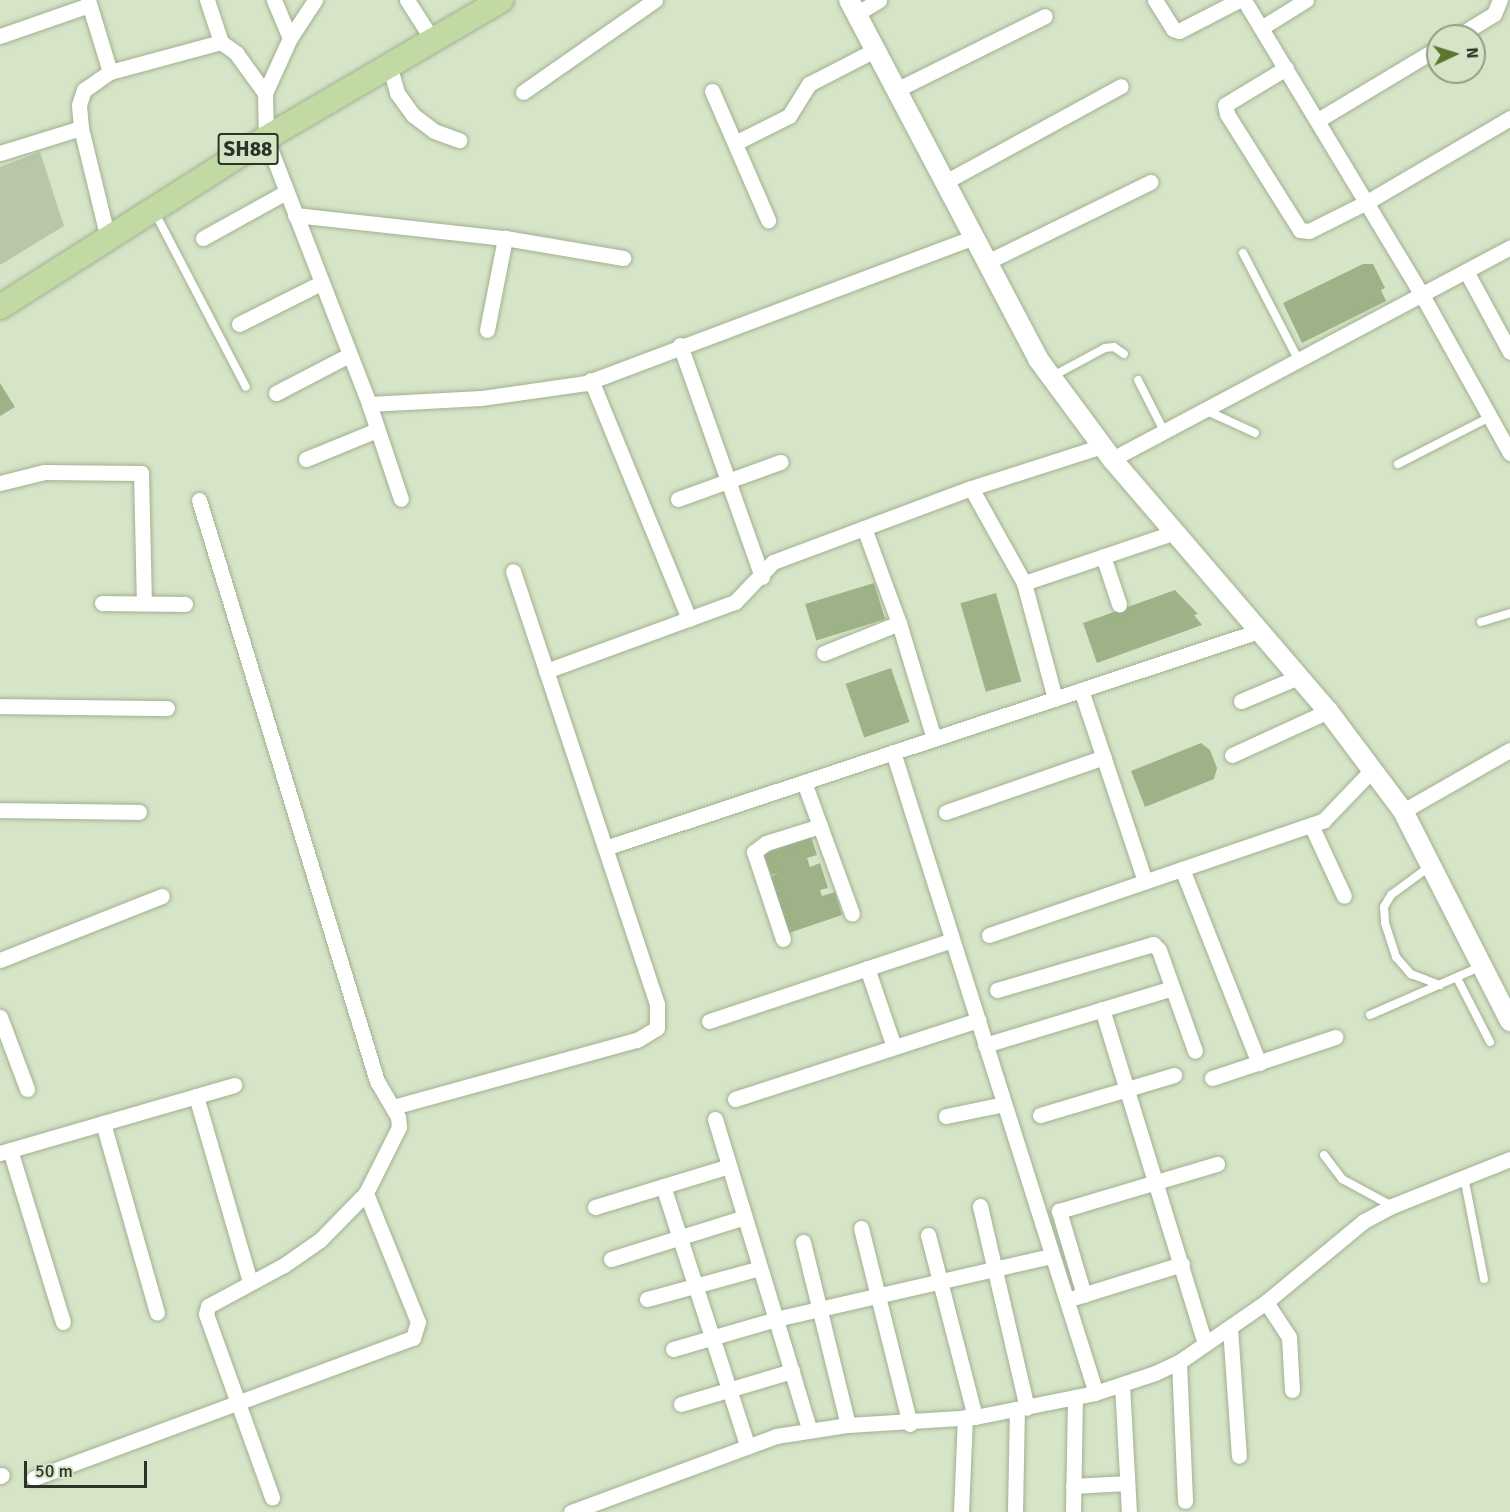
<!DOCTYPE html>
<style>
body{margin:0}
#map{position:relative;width:1510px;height:1512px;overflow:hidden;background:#d6e5c7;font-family:Signika,sans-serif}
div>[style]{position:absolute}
.green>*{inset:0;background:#b8c6a9}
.building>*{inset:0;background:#9db286;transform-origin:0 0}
.roads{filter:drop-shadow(0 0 2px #a1b092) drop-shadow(0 0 2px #a1b092)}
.service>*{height:8px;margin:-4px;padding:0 4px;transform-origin:4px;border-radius:4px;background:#fff}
.minor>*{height:15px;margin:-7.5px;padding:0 7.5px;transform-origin:7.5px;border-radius:7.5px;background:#fff}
.tertiary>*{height:20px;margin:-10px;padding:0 10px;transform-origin:10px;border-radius:10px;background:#fff}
.primary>*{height:24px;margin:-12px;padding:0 12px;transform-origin:12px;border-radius:12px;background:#c1d9a2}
span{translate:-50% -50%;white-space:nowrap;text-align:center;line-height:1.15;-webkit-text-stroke:4.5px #d6e5c7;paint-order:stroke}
.shield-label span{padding:2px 4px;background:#d6e5c7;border:2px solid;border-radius:4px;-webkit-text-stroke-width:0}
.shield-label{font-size:21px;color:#2d3327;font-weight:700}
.north{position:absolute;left:1426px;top:24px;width:60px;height:60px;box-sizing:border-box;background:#d6e5c7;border:2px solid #929e87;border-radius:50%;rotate:86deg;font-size:16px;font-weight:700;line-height:24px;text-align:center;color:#2d3327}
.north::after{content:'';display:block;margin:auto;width:21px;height:27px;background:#59782e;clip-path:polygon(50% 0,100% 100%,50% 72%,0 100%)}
.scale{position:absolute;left:24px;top:1461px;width:123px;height:27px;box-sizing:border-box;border:3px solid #2d3327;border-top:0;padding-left:8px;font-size:18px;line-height:21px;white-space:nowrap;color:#2d3327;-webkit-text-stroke:4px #d6e5c7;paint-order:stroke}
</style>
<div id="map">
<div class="green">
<div style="clip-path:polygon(40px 152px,64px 226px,0 265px,0 167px)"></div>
</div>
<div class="building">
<div style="clip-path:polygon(1363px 264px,1373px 264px,1385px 288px,1381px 290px,1386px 301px,1302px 343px,1283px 303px)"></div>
<div style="clip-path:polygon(0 383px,15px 407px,0 416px)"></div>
<div style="left:874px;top:583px;width:38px;height:72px;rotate:73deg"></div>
<div style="clip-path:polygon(1175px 590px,1198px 614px,1194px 615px,1202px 625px,1097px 663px,1083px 623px)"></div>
<div style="left:996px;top:593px;width:92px;height:37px;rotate:74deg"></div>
<div style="left:891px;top:668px;width:57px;height:48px;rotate:71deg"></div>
<div style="clip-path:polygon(1201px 743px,1210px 750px,1217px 768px,1214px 779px,1145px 807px,1131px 771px)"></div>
<div style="clip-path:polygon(811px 837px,817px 855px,807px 858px,810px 867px,820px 863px,828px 888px,820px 890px,822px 896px,835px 892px,842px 915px,789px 933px,765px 880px,778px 873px,771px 875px,763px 853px)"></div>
</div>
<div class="roads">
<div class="service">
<div style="left:155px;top:213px;width:196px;rotate:62.4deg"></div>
<div style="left:1243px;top:253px;width:119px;rotate:62.6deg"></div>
<div style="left:1053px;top:376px;width:59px;rotate:-28.3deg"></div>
<div style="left:1105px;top:348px;width:9px;rotate:-6deg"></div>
<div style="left:1114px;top:347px;width:12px;rotate:35deg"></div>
<div style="left:1138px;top:380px;width:57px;rotate:63deg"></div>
<div style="left:1205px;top:410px;width:55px;rotate:24.7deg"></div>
<div style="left:1398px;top:464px;width:103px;rotate:-27.1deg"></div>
<div style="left:1481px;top:622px;width:30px;rotate:-17deg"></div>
<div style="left:1429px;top:867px;width:47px;rotate:143.6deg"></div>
<div style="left:1391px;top:895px;width:14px;rotate:120deg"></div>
<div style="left:1384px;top:907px;width:16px;rotate:86deg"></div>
<div style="left:1385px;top:923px;width:36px;rotate:72deg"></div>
<div style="left:1396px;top:957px;width:23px;rotate:49deg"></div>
<div style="left:1411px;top:974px;width:31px;rotate:21deg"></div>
<div style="left:1457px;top:978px;width:72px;rotate:62.7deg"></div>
<div style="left:1370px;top:1015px;width:120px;rotate:-23.6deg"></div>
<div style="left:1324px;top:1155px;width:30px;rotate:53deg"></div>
<div style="left:1342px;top:1179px;width:57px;rotate:28.4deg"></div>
<div style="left:1464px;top:1177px;width:104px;rotate:78.9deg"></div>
</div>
<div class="minor">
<div style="left:88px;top:0;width:75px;rotate:73deg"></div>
<div style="left:207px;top:0;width:44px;rotate:71.6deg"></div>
<div style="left:274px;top:0;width:41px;rotate:67.2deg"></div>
<div style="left:315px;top:0;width:45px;rotate:123.3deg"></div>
<div style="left:290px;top:38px;width:60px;rotate:114.4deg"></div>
<div style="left:265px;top:93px;width:45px;rotate:88.7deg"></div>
<div style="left:266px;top:138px;width:285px;rotate:68.8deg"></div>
<div style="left:369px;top:404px;width:100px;rotate:71.4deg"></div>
<div style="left:407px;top:0;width:50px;rotate:57.3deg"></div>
<div style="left:1155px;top:0;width:34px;rotate:58deg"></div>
<div style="left:1173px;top:29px;width:6px;rotate:18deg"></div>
<div style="left:1179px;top:31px;width:68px;rotate:-27.3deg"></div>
<div style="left:1244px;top:0;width:345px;rotate:58.9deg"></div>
<div style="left:1422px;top:295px;width:181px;rotate:60.9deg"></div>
<div style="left:856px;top:14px;width:27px;rotate:-31deg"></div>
<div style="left:1261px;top:28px;width:53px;rotate:-31.9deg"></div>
<div style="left:0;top:36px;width:94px;rotate:-19.2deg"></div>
<div style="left:1458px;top:36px;width:42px;rotate:-31.4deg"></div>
<div style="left:1494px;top:14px;width:15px;rotate:-67deg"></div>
<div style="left:390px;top:68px;width:26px;rotate:74deg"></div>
<div style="left:397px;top:93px;width:27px;rotate:54deg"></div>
<div style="left:413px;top:115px;width:26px;rotate:37deg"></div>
<div style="left:434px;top:131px;width:27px;rotate:20deg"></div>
<div style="left:1286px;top:68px;width:71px;rotate:148.8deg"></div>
<div style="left:1225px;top:105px;width:9px;rotate:77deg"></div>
<div style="left:1227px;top:114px;width:137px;rotate:57.8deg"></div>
<div style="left:1300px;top:230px;width:9px;rotate:6deg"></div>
<div style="left:1309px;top:231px;width:65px;rotate:-26.6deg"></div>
<div style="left:1367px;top:202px;width:166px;rotate:-30.4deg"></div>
<div style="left:896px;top:90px;width:166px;rotate:-26.4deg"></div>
<div style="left:712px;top:91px;width:141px;rotate:66.5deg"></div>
<div style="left:523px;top:92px;width:161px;rotate:-34.9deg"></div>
<div style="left:1318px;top:120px;width:140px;rotate:-31deg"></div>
<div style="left:737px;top:142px;width:58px;rotate:-26.6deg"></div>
<div style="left:789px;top:116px;width:38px;rotate:-58deg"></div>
<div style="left:809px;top:84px;width:74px;rotate:-27.3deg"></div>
<div style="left:0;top:153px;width:85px;rotate:-17.2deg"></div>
<div style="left:945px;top:182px;width:200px;rotate:-28.6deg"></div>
<div style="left:295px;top:215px;width:211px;rotate:6.3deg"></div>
<div style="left:505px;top:238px;width:120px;rotate:9.6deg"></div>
<div style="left:203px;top:238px;width:95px;rotate:-29deg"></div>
<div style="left:108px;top:239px;width:114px;rotate:-103.7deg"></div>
<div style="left:81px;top:128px;width:23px;rotate:-95deg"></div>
<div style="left:79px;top:105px;width:16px;rotate:-72deg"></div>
<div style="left:84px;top:90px;width:32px;rotate:-35deg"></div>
<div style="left:110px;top:72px;width:115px;rotate:-15.1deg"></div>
<div style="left:221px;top:42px;width:19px;rotate:36deg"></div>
<div style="left:236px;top:53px;width:49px;rotate:54.1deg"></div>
<div style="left:987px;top:262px;width:182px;rotate:-26.1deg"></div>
<div style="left:1466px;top:271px;width:92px;rotate:61.5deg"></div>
<div style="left:239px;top:324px;width:92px;rotate:-26.6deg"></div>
<div style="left:487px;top:330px;width:94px;rotate:-78.9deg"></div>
<div style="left:680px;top:345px;width:246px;rotate:70.5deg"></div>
<div style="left:591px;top:380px;width:258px;rotate:67.7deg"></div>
<div style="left:276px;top:393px;width:82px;rotate:-27.5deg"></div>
<div style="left:369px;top:404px;width:112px;rotate:-3.1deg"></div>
<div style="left:481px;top:398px;width:106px;rotate:-8.1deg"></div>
<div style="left:586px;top:383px;width:415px;rotate:-20.6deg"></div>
<div style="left:306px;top:459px;width:77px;rotate:-22.2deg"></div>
<div style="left:1112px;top:459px;width:451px;rotate:-28deg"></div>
<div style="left:0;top:483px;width:45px;rotate:-14deg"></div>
<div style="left:44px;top:472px;width:97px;rotate:0.6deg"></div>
<div style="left:141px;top:473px;width:130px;rotate:88.7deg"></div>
<div style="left:971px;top:488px;width:109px;rotate:60.8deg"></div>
<div style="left:1024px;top:583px;width:120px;rotate:75deg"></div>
<div style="left:678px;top:499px;width:109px;rotate:-19.9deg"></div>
<div style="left:199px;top:500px;width:608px;rotate:72.97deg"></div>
<div style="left:377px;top:1081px;width:42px;rotate:59.7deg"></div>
<div style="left:398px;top:1117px;width:10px;rotate:84deg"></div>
<div style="left:399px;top:1127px;width:74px;rotate:116.6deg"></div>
<div style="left:366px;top:1193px;width:66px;rotate:134.4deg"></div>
<div style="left:320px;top:1240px;width:44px;rotate:145.2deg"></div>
<div style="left:284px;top:1265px;width:86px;rotate:151.7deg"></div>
<div style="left:208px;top:1306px;width:8px;rotate:104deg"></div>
<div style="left:206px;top:1314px;width:195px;rotate:70.2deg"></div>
<div style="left:864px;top:528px;width:101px;rotate:69.8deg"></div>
<div style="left:899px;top:623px;width:121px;rotate:73.2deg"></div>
<div style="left:1103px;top:556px;width:51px;rotate:71.6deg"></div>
<div style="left:1024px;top:583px;width:157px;rotate:-18.6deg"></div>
<div style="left:102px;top:603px;width:83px;rotate:0.7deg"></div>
<div style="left:824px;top:653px;width:81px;rotate:-21.8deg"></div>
<div style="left:546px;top:671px;width:201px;rotate:-20.1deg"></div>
<div style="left:735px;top:602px;width:55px;rotate:-46.5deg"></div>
<div style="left:773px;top:562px;width:211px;rotate:-20.5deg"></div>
<div style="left:971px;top:488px;width:138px;rotate:-17.8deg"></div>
<div style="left:1081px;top:690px;width:201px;rotate:71.5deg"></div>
<div style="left:1241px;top:701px;width:62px;rotate:-22.8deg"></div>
<div style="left:0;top:706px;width:167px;rotate:0.7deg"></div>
<div style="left:893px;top:752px;width:672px;rotate:72.43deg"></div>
<div style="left:1232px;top:755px;width:106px;rotate:-24.6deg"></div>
<div style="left:804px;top:782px;width:140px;rotate:70deg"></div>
<div style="left:0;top:810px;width:139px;rotate:0.8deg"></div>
<div style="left:1403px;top:811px;width:123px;rotate:-29.7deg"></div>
<div style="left:946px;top:812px;width:167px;rotate:-19.2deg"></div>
<div style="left:1311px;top:825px;width:78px;rotate:65.1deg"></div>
<div style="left:605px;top:848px;width:689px;rotate:-18.36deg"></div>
<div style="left:1182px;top:869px;width:209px;rotate:68.4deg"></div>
<div style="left:989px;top:935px;width:354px;rotate:-18.9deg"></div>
<div style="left:1324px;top:820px;width:68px;rotate:-46.2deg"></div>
<div style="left:783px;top:939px;width:92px;rotate:-108.4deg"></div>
<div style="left:754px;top:852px;width:15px;rotate:-37deg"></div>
<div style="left:766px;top:843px;width:57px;rotate:-17.5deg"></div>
<div style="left:0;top:960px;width:174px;rotate:-21.6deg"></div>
<div style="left:867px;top:968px;width:83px;rotate:71.1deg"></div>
<div style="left:997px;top:990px;width:163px;rotate:-16.4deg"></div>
<div style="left:1153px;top:944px;width:8px;rotate:45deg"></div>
<div style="left:1159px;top:950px;width:107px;rotate:70.4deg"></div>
<div style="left:1102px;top:1009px;width:350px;rotate:72.9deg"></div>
<div style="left:0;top:1017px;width:77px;rotate:69.4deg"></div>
<div style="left:709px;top:1021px;width:256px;rotate:-18.4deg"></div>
<div style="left:985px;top:1045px;width:196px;rotate:-16.9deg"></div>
<div style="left:1212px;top:1078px;width:130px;rotate:-18.4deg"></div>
<div style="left:196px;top:1096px;width:194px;rotate:73.8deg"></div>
<div style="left:735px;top:1099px;width:256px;rotate:-18deg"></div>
<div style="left:393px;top:1107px;width:253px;rotate:-15.4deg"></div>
<div style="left:637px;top:1040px;width:23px;rotate:-31deg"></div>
<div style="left:657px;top:1028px;width:24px;rotate:-90deg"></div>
<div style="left:657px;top:1004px;width:456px;rotate:-108.4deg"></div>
<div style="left:1040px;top:1115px;width:140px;rotate:-16.6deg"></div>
<div style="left:946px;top:1116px;width:59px;rotate:-11.7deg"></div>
<div style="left:715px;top:1119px;width:324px;rotate:73.1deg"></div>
<div style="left:103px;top:1123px;width:197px;rotate:74.1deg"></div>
<div style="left:10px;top:1150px;width:180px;rotate:72.9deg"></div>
<div style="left:0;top:1153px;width:244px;rotate:-16.2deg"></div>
<div style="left:663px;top:1186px;width:274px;rotate:72deg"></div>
<div style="left:980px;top:1206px;width:207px;rotate:76.9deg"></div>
<div style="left:595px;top:1207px;width:140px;rotate:-17deg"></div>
<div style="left:861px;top:1228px;width:202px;rotate:76deg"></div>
<div style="left:928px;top:1235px;width:188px;rotate:75.5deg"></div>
<div style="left:803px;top:1242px;width:188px;rotate:76.2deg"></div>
<div style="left:611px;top:1259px;width:140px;rotate:-17.4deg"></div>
<div style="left:1084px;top:1295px;width:88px;rotate:-106.6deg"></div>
<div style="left:1059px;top:1211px;width:165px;rotate:-16.6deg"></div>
<div style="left:1076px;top:1297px;width:111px;rotate:-17.3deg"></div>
<div style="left:647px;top:1299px;width:117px;rotate:-15.3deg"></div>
<div style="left:1266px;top:1302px;width:42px;rotate:56.7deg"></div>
<div style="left:1289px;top:1337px;width:53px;rotate:86.8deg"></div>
<div style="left:1230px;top:1328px;width:128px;rotate:86deg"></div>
<div style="left:673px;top:1349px;width:107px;rotate:-16.2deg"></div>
<div style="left:776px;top:1319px;width:283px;rotate:-12.9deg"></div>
<div style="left:1179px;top:1362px;width:139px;rotate:87.5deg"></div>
<div style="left:1122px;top:1384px;width:128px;rotate:86.9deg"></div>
<div style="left:681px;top:1404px;width:116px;rotate:-16.6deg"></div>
<div style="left:0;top:1476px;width:2px;rotate:-27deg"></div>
<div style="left:34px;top:1478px;width:404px;rotate:-20.3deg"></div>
<div style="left:413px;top:1338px;width:17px;rotate:-73deg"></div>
<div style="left:418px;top:1322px;width:139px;rotate:-112deg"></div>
<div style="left:1073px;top:1486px;width:54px;rotate:-3.2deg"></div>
<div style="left:571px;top:1512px;width:219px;rotate:-20.3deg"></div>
<div style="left:776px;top:1436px;width:73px;rotate:-8.7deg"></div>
<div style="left:848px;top:1425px;width:127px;rotate:-3.6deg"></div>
<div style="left:975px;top:1417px;width:122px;rotate:-11.3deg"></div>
<div style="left:1095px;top:1393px;width:63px;rotate:-18.4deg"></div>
<div style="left:1155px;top:1373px;width:26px;rotate:-25deg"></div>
<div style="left:1179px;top:1362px;width:106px;rotate:-34.6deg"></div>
<div style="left:1266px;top:1302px;width:127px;rotate:-39.6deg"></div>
<div style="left:1364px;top:1221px;width:32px;rotate:-28deg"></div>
<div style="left:1392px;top:1206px;width:127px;rotate:-21.7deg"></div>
<div style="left:961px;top:1512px;width:95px;rotate:-87.6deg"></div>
<div style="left:1015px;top:1512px;width:103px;rotate:-88.9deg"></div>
<div style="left:1073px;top:1512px;width:115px;rotate:-89deg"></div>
</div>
<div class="tertiary">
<div style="left:849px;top:0;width:406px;rotate:62.2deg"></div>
<div style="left:1038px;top:359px;width:124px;rotate:53.5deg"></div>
<div style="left:1112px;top:459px;width:332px;rotate:49.4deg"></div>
<div style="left:1328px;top:711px;width:125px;rotate:53.1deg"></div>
<div style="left:1403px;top:811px;width:236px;rotate:63deg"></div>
</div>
<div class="primary">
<div style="left:0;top:307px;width:315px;rotate:-32.4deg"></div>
<div style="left:266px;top:138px;width:273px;rotate:-30.4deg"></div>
</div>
</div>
<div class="shield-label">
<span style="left:248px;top:149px">SH88</span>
</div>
<div class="north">N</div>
<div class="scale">50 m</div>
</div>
